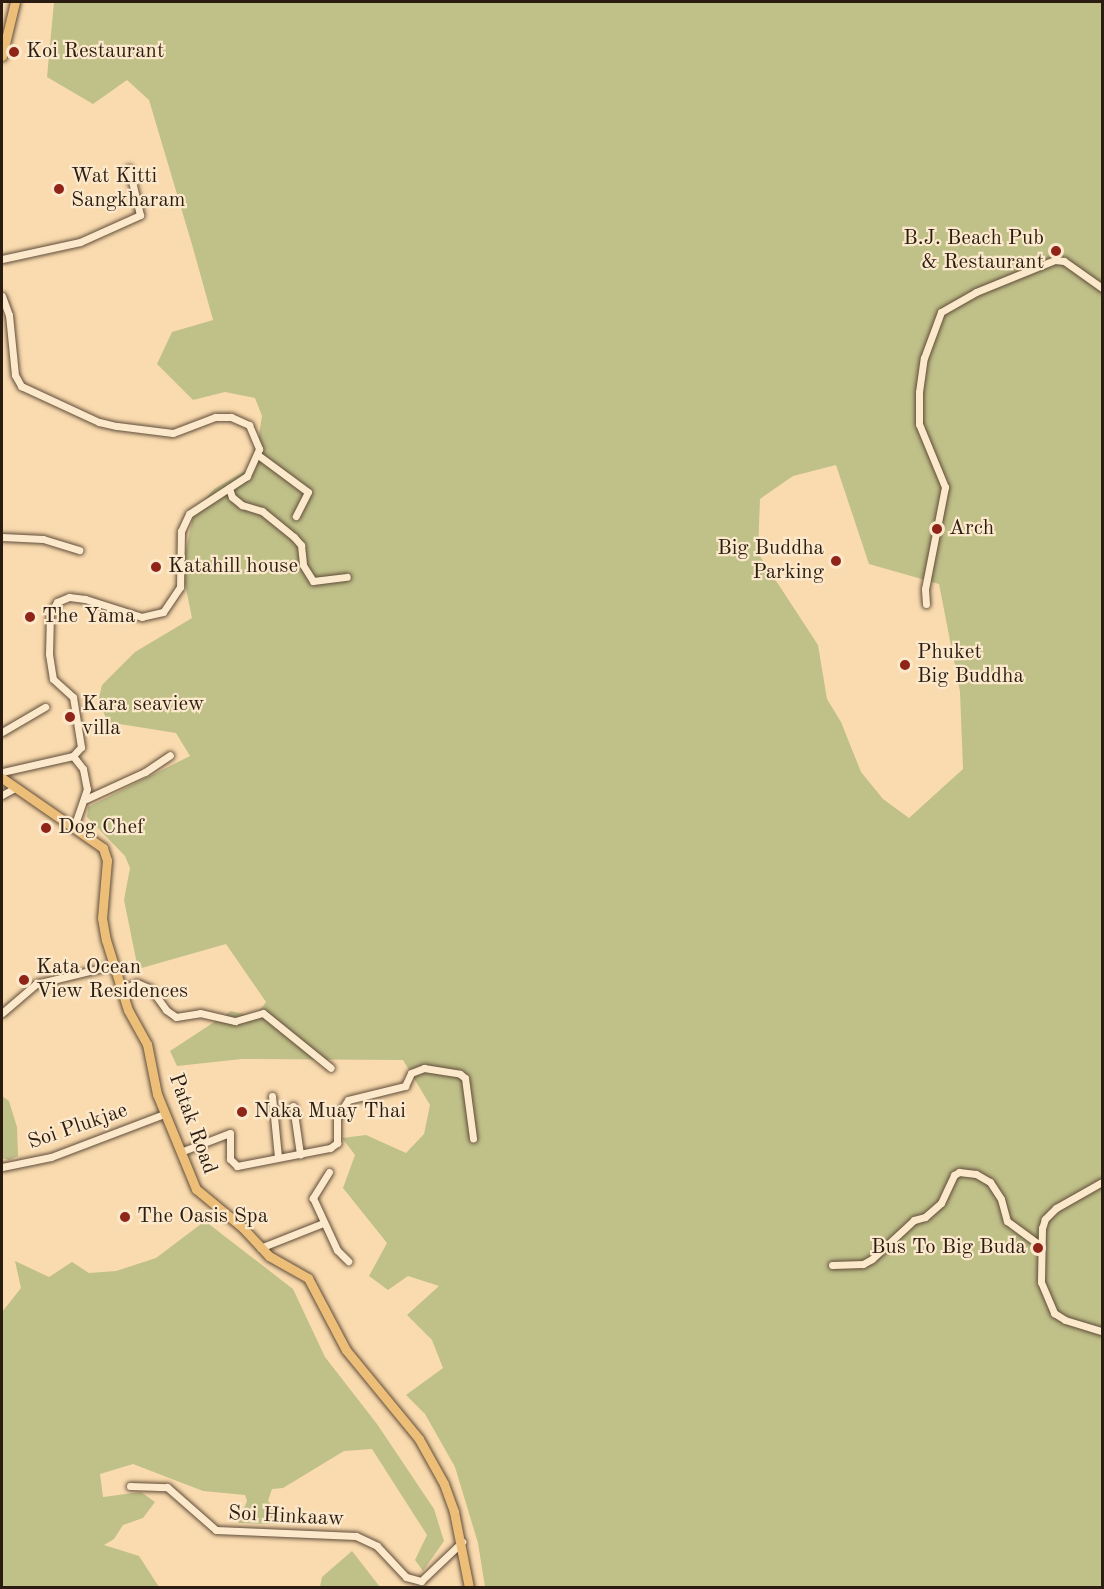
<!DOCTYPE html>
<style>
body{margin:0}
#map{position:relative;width:1104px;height:1589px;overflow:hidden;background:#fadbaf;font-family:"Old Standard TT",serif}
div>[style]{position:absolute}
.green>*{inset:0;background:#c0c089}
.roads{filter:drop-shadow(0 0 2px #5f4c39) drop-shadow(0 0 2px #5f4c39)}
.minor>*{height:7px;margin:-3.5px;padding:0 3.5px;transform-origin:3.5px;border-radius:3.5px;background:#fce8cb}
.major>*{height:9px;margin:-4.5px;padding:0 4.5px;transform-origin:4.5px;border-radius:4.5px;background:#edbe78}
.dots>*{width:16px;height:16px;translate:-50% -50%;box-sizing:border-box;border:3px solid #fce8cb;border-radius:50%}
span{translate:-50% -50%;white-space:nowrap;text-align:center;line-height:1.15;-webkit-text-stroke:4.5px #fce8cb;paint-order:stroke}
.poi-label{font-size:21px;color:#2b1c12}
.left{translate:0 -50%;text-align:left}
.right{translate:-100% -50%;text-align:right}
.street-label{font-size:21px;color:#2b1c12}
.frame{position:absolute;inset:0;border:3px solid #2b1c12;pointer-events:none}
</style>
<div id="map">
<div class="green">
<div style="clip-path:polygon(evenodd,54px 2px,1102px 2px,1102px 1587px,485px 1587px,478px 1543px,455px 1467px,425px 1414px,406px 1395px,443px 1368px,432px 1340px,407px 1315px,439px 1286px,408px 1276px,388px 1290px,369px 1276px,387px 1243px,343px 1188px,355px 1155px,342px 1138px,366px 1135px,406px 1153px,424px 1134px,430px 1105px,403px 1060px,242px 1059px,177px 1066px,170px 1051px,231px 1011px,255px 1017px,266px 1002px,226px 944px,138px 969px,124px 900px,130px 868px,125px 856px,87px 817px,88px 807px,190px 756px,176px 733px,107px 722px,99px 698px,102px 685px,135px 652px,192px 618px,182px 569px,194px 512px,214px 489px,247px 470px,258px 441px,262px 416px,255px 398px,225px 392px,193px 400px,157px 364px,172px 332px,213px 320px,193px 248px,149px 100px,127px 80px,93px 104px,47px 77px,54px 2px,836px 465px,869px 564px,939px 584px,960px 692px,963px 769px,909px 818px,883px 799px,861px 772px,841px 722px,827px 699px,818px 645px,758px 553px,760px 499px,793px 476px,836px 465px)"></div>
<div style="clip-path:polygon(2px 1096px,9px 1101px,17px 1127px,18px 1156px,9px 1160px,2px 1158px)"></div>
<div style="clip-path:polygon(205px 1221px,293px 1289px,325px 1357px,377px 1424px,434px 1509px,444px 1541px,423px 1571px,415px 1560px,427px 1535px,372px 1449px,344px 1451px,283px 1488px,272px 1489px,268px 1501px,280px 1513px,277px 1524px,238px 1523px,247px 1501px,245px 1495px,203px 1491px,133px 1464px,100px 1474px,103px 1497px,141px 1492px,155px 1502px,143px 1518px,123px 1525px,114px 1539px,104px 1545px,139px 1556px,159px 1587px,2px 1587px,2px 1312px,21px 1288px,15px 1261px,49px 1277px,72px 1262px,89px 1273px,116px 1271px,156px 1258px)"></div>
<div style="clip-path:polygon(352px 1551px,380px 1587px,320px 1587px,322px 1577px)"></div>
</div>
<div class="roads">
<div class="minor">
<div style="left:2px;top:259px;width:80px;rotate:-12.3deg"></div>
<div style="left:80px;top:242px;width:66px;rotate:-24.2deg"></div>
<div style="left:140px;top:215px;width:48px;rotate:-103.2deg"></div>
<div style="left:2px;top:296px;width:20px;rotate:70deg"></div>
<div style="left:9px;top:315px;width:60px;rotate:84.3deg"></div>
<div style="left:15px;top:375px;width:13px;rotate:61deg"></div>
<div style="left:21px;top:386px;width:86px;rotate:24.8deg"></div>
<div style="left:99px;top:422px;width:18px;rotate:13deg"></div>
<div style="left:117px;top:426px;width:56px;rotate:7.1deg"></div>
<div style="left:173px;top:433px;width:45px;rotate:-20.9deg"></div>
<div style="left:215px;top:417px;width:16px"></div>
<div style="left:231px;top:417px;width:20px;rotate:24deg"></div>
<div style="left:249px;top:425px;width:26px;rotate:67deg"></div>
<div style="left:259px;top:449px;width:30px;rotate:114deg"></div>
<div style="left:247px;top:476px;width:69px;rotate:146.8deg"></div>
<div style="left:189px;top:514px;width:19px;rotate:115deg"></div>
<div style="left:181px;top:531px;width:56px;rotate:91deg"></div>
<div style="left:180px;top:587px;width:30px;rotate:124deg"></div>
<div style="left:163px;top:612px;width:22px;rotate:167deg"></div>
<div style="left:142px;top:617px;width:60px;rotate:-162.5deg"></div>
<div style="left:85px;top:599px;width:16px;rotate:-173deg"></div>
<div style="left:69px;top:597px;width:13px;rotate:157deg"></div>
<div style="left:57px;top:602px;width:14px;rotate:120deg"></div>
<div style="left:50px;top:614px;width:40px;rotate:91.4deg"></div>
<div style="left:49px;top:654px;width:25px;rotate:81deg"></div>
<div style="left:53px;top:679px;width:27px;rotate:42deg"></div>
<div style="left:73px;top:697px;width:51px;rotate:80.9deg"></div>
<div style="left:81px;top:747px;width:12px;rotate:132deg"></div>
<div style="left:73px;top:756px;width:73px;rotate:167.3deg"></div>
<div style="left:258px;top:455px;width:62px;rotate:36.5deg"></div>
<div style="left:308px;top:492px;width:27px;rotate:117deg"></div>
<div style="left:229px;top:488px;width:9px;rotate:72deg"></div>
<div style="left:232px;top:497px;width:13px;rotate:39deg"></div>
<div style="left:242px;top:505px;width:21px;rotate:17deg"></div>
<div style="left:262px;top:511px;width:41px;rotate:39.1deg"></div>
<div style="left:294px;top:537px;width:11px;rotate:49deg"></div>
<div style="left:301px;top:545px;width:20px;rotate:84deg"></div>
<div style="left:303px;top:565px;width:19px;rotate:58deg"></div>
<div style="left:313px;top:581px;width:34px;rotate:-7deg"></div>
<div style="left:2px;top:537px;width:41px;rotate:2.8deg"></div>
<div style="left:43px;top:539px;width:38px;rotate:17deg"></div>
<div style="left:926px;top:604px;width:15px;rotate:-94deg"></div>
<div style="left:925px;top:589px;width:104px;rotate:-78.9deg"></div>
<div style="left:945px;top:487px;width:68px;rotate:-112.4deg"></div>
<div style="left:919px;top:424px;width:32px;rotate:-90deg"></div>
<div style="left:919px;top:392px;width:34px;rotate:-82deg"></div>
<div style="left:924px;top:358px;width:49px;rotate:-69.7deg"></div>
<div style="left:941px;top:312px;width:40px;rotate:-29.7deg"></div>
<div style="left:976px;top:292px;width:85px;rotate:-22.1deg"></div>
<div style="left:1055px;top:260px;width:9px;rotate:6deg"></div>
<div style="left:1064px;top:261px;width:47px;rotate:35.4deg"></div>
<div style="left:2px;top:732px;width:50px;rotate:-30.2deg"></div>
<div style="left:73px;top:756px;width:16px;rotate:52deg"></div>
<div style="left:83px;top:769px;width:20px;rotate:79deg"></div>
<div style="left:87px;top:789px;width:40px;rotate:108.9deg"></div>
<div style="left:2px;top:795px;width:13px;rotate:-29deg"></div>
<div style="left:86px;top:799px;width:65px;rotate:-24.6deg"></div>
<div style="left:145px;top:772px;width:30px;rotate:-34deg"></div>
<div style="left:120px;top:990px;width:18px;rotate:-22deg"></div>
<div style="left:137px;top:983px;width:15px;rotate:23deg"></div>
<div style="left:151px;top:989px;width:26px;rotate:54deg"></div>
<div style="left:166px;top:1010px;width:12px;rotate:35deg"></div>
<div style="left:176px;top:1017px;width:24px;rotate:-9deg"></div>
<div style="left:200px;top:1013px;width:36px;rotate:13deg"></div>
<div style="left:235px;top:1021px;width:29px;rotate:-16deg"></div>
<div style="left:263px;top:1013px;width:87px;rotate:39deg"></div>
<div style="left:2px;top:1013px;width:45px;rotate:-40.5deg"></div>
<div style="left:36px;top:984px;width:80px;rotate:-13.7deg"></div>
<div style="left:272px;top:1096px;width:61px;rotate:84.4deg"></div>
<div style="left:293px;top:1106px;width:49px;rotate:81.7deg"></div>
<div style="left:183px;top:1151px;width:50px;rotate:-21deg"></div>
<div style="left:230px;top:1133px;width:26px;rotate:90deg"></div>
<div style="left:230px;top:1159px;width:10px;rotate:45deg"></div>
<div style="left:237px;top:1166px;width:95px;rotate:-11deg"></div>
<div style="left:330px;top:1148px;width:9px;rotate:-36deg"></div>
<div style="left:337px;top:1143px;width:26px;rotate:-90deg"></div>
<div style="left:337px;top:1117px;width:20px;rotate:-57deg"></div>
<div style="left:348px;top:1100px;width:59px;rotate:-13.8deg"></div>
<div style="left:405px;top:1086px;width:14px;rotate:-65deg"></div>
<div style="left:411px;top:1073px;width:14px;rotate:-21deg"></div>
<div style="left:424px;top:1068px;width:36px;rotate:9deg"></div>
<div style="left:460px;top:1074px;width:6px;rotate:39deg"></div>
<div style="left:465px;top:1078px;width:61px;rotate:82.4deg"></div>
<div style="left:2px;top:1167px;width:50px;rotate:-11.5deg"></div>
<div style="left:51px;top:1157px;width:121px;rotate:-20.8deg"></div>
<div style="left:329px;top:1172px;width:31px;rotate:122deg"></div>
<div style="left:313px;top:1198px;width:57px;rotate:65.2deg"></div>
<div style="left:337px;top:1250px;width:16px;rotate:45deg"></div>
<div style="left:1102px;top:1182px;width:53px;rotate:150.5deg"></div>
<div style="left:1056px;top:1208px;width:16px;rotate:135deg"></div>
<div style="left:1045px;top:1219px;width:9px;rotate:108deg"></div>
<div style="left:1042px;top:1228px;width:54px;rotate:91.1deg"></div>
<div style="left:1041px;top:1282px;width:34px;rotate:67deg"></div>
<div style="left:1054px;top:1313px;width:13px;rotate:32deg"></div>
<div style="left:1065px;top:1320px;width:39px;rotate:17deg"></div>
<div style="left:260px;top:1248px;width:68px;rotate:-21.6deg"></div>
<div style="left:832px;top:1265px;width:31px;rotate:-2deg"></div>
<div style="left:863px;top:1264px;width:10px;rotate:-29deg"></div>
<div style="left:872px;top:1259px;width:57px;rotate:-42.9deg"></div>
<div style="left:914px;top:1220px;width:11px;rotate:-15deg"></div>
<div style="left:925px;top:1217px;width:21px;rotate:-41deg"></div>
<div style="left:941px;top:1203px;width:31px;rotate:-65deg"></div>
<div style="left:954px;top:1175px;width:6px;rotate:-31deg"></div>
<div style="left:959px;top:1172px;width:17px;rotate:7deg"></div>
<div style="left:976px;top:1174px;width:16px;rotate:30deg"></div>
<div style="left:990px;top:1182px;width:20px;rotate:57deg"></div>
<div style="left:1001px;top:1199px;width:23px;rotate:75deg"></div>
<div style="left:1007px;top:1221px;width:42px;rotate:36.3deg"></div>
<div style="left:130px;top:1486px;width:37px;rotate:2deg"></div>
<div style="left:167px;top:1487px;width:65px;rotate:41.3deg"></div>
<div style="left:216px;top:1530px;width:140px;rotate:2.5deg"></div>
<div style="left:356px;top:1536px;width:23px;rotate:25deg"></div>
<div style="left:377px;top:1546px;width:42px;rotate:46.9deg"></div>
<div style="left:406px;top:1577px;width:16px;rotate:15deg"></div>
<div style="left:421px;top:1581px;width:57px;rotate:-43.6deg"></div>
</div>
<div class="major">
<div style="left:2px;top:56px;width:56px;rotate:-76.5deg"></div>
<div style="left:2px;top:778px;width:123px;rotate:34.7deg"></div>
<div style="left:103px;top:848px;width:13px;rotate:72deg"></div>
<div style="left:107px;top:860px;width:58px;rotate:94.9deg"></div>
<div style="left:102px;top:918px;width:22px;rotate:80deg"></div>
<div style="left:106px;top:940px;width:73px;rotate:72.6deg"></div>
<div style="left:128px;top:1010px;width:39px;rotate:61deg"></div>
<div style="left:147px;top:1044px;width:51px;rotate:78.7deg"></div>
<div style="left:157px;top:1094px;width:103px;rotate:67.7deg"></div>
<div style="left:196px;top:1189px;width:60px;rotate:39.6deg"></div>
<div style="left:242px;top:1227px;width:40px;rotate:47deg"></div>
<div style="left:269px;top:1256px;width:45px;rotate:29.4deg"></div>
<div style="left:308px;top:1278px;width:81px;rotate:62.2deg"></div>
<div style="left:346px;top:1350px;width:115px;rotate:50.6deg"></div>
<div style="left:419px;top:1439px;width:51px;rotate:60.9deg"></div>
<div style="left:444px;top:1484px;width:30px;rotate:70deg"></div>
<div style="left:454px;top:1512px;width:77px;rotate:78.8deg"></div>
</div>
</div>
<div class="dots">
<div style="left:14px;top:52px;background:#8f2418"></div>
<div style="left:59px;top:189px;background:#8f2418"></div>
<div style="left:1056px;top:251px;background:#8f2418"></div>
<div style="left:937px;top:529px;background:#8f2418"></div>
<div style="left:836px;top:561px;background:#8f2418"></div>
<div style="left:156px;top:567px;background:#8f2418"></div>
<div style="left:30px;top:617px;background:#8f2418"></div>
<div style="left:905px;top:665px;background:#8f2418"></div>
<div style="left:70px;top:717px;background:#8f2418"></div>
<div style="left:46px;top:828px;background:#8f2418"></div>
<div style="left:24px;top:980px;background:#8f2418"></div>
<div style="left:242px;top:1112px;background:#8f2418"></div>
<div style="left:125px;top:1217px;background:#8f2418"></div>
<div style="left:1038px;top:1248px;background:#8f2418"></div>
</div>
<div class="poi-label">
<span class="left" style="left:26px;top:52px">Koi Restaurant</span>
<span class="left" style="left:71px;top:189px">Wat Kitti<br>Sangkharam</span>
<span class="right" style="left:1044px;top:251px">B.J. Beach Pub<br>&amp; Restaurant</span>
<span class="left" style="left:949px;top:529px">Arch</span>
<span class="right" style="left:824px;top:561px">Big Buddha<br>Parking</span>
<span class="left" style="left:168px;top:567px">Katahill house</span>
<span class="left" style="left:42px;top:617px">The Yama</span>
<span class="left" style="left:917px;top:665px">Phuket<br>Big Buddha</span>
<span class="left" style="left:82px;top:717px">Kara seaview<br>villa</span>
<span class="left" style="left:58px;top:828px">Dog Chef</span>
<span class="left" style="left:36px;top:980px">Kata Ocean<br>View Residences</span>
<span class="left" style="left:254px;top:1112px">Naka Muay Thai</span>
<span class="left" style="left:137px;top:1217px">The Oasis Spa</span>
<span class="right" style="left:1026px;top:1248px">Bus To Big Buda</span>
</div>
<div class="street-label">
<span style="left:192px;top:1124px;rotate:70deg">Patak Road</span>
<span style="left:78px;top:1127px;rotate:-19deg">Soi Plukjae</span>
<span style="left:286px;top:1517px;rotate:3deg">Soi Hinkaaw</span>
</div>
<div class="frame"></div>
</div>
